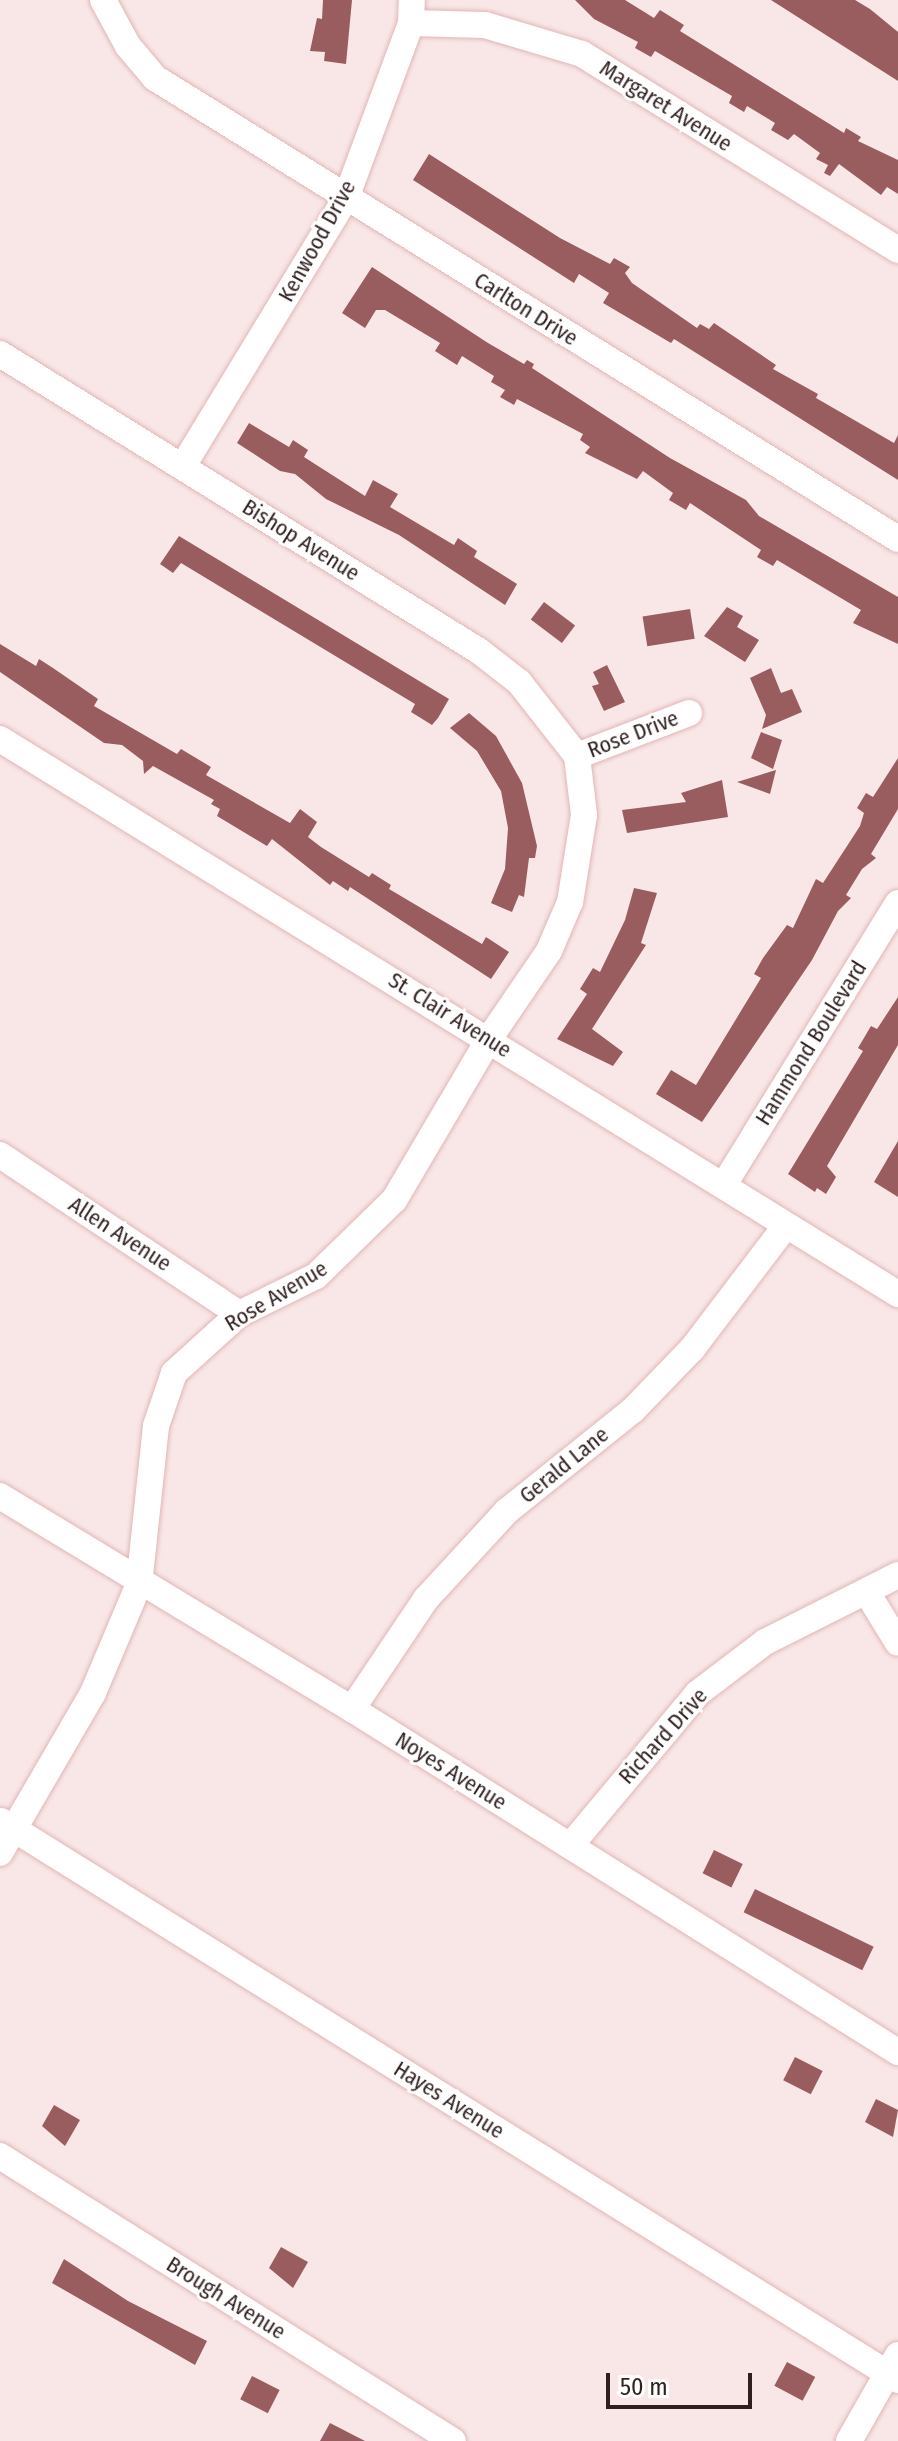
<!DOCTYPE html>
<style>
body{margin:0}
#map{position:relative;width:898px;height:2441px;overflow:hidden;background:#f9e7e7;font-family:"Fira Sans Condensed",sans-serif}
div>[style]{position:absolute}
.building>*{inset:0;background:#995d60;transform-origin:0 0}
.roads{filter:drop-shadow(0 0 2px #e1b6b6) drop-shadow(0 0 2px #e1b6b6)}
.minor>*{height:26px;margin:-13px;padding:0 13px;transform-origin:13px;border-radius:13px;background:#fff}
span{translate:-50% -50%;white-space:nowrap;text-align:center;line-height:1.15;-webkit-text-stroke:6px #fff;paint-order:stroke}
.street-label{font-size:22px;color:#2f1f1f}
.scale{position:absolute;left:606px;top:2373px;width:146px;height:36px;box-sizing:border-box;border:4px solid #2f1f1f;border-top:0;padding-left:10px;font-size:24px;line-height:28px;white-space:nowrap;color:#2f1f1f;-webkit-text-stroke:6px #fff;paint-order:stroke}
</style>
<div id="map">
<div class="building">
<div style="clip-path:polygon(323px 0,352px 0,346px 64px,324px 61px,325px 52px,310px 51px,317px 18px,322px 19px)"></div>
<div style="clip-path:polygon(575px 0,625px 0,654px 18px,660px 10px,684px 25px,680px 31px,844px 133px,846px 128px,861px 137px,858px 141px,898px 160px,898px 194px,887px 187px,881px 195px,839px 164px,830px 176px,824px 173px,828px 165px,816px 159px,820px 153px,794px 134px,788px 140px,771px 130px,775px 123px,747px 106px,744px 112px,729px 103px,732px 96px,655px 51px,651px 57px,635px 48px,638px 42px,594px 19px)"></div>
<div style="clip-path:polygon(771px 0,855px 0,870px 9px,898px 32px,898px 81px)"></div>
<div style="clip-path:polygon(429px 154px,560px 238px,610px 264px,614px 258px,630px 267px,625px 273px,632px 283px,697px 328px,700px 324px,709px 329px,714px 323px,776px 365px,773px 369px,818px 394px,816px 398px,894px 443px,898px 435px,898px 480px,674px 339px,671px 343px,603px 303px,609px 293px,579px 274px,574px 283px,413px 180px)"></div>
<div style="clip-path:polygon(372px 267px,488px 343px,524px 364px,527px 360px,534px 364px,532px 368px,670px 458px,746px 500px,759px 516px,898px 597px,898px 644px,853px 623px,861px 610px,777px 560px,773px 566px,757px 557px,761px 550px,690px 503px,686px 510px,669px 500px,673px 493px,643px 471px,637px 479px,585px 453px,590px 447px,580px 440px,583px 434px,517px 399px,514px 405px,500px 397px,505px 390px,491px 382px,494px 376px,462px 356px,457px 365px,435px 351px,440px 343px,385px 310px,376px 310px,365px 328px,342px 313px)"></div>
<div style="clip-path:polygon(249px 423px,289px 447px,293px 440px,308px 450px,304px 457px,365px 496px,373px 480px,398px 494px,390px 507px,454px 545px,458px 538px,477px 551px,474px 557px,517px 584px,505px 605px,399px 535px,326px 499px,295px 474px,280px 471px,237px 443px)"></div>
<div style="clip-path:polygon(179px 536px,449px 699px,438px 718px,432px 725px,411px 712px,415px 704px,181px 563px,173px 573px,160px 564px)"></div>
<div style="left:544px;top:602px;width:39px;height:22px;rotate:37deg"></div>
<div style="clip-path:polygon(727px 607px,743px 616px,737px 627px,759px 640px,745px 662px,704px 636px)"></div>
<div style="left:690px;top:609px;width:30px;height:48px;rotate:81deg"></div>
<div style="clip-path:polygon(0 644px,36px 666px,39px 659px,53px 668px,98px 699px,94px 706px,177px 754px,181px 749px,211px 767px,206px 775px,290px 823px,300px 809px,317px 822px,308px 837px,321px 847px,369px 877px,372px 873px,391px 885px,389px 889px,482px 944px,486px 937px,509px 952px,491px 979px,350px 887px,348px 891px,333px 881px,330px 885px,272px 839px,267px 846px,217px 816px,220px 809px,211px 804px,214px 800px,153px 766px,144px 774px,143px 761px,122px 745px,104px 743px,0 672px)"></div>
<div style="clip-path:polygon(607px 665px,625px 702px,604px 711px,592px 686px,599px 684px,593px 672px)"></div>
<div style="clip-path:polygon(771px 668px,781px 693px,792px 689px,802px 712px,762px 729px,766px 715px,750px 678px)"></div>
<div style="clip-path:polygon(469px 713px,496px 736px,522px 783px,537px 846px,535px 858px,529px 858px,524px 897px,519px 895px,512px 912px,491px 903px,505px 869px,508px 828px,501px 791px,477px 751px,450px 728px)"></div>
<div style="clip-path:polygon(761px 732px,782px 740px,773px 769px,751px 758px)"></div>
<div style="clip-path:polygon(898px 758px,898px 809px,871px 854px,876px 858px,862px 869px,846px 895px,851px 898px,838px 911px,812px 960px,702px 1122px,656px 1094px,671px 1070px,696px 1085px,761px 978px,754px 974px,763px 958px,787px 925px,793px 928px,816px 879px,823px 883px,860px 826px,864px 813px,857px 808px,866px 793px,873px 797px)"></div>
<div style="clip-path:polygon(776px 770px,770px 794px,737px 782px)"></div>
<div style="clip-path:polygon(722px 780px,728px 817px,627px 833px,622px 810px,686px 802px,681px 793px)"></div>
<div style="clip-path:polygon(634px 888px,657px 893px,641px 943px,646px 945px,592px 1029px,623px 1052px,613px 1066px,557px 1039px,587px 994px,580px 989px,593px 968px,600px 972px,625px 920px)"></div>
<div style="clip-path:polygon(898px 997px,898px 1045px,827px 1166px,836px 1177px,826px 1194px,817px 1188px,815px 1192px,788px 1174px,863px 1051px,858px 1048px,871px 1026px,877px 1029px)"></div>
<div style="clip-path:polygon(898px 1141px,898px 1197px,874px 1182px)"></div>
<div style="left:714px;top:1850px;width:32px;height:26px;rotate:26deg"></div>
<div style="left:755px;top:1889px;width:132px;height:26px;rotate:26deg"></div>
<div style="left:795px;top:2057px;width:31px;height:26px;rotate:27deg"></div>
<div style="clip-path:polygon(876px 2099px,898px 2110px,893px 2137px,865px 2122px)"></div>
<div style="clip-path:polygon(54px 2105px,80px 2120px,65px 2146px,42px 2126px)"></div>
<div style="clip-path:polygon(281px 2247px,308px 2262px,293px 2288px,269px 2268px)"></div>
<div style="clip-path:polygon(64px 2259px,128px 2301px,207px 2341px,195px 2365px,52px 2283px)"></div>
<div style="left:787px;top:2362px;width:32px;height:27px;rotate:28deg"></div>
<div style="left:252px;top:2376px;width:31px;height:26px;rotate:27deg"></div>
<div style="clip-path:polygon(330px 2423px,365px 2441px,320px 2441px)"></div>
</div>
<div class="roads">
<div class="minor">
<div style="left:103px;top:0;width:52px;rotate:61.5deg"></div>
<div style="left:128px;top:46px;width:42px;rotate:49.8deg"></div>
<div style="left:155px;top:78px;width:874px;rotate:31.82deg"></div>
<div style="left:411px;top:23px;width:74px;rotate:1.5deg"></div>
<div style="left:485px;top:25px;width:101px;rotate:16.6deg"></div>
<div style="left:582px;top:54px;width:372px;rotate:31.8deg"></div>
<div style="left:0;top:354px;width:564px;rotate:31.8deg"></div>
<div style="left:479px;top:651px;width:51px;rotate:37.8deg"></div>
<div style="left:519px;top:682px;width:94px;rotate:51.9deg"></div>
<div style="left:577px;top:756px;width:59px;rotate:83.2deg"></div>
<div style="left:584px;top:815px;width:88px;rotate:99.1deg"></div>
<div style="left:570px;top:902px;width:53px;rotate:113.2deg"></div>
<div style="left:549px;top:951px;width:107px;rotate:124.3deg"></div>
<div style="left:489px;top:1039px;width:187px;rotate:120.5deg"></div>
<div style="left:394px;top:1200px;width:109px;rotate:135.7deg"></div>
<div style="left:316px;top:1276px;width:86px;rotate:153.7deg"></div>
<div style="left:239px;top:1314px;width:88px;rotate:137.8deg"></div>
<div style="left:174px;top:1373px;width:56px;rotate:108.8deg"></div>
<div style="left:156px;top:1426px;width:159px;rotate:96.1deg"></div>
<div style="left:139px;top:1584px;width:118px;rotate:112.9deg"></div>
<div style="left:93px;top:1693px;width:185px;rotate:120.2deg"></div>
<div style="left:183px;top:466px;width:314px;rotate:-58.7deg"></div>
<div style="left:346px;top:198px;width:187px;rotate:-69.6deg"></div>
<div style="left:411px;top:23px;width:23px;rotate:-88deg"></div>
<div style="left:0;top:739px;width:1056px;rotate:31.72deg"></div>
<div style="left:577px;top:756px;width:120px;rotate:-21deg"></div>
<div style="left:0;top:1155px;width:287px;rotate:33.6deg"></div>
<div style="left:725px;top:1183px;width:329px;rotate:-58.3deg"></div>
<div style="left:0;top:1496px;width:411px;rotate:31.2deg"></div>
<div style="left:352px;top:1709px;width:645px;rotate:32.14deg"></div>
<div style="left:868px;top:1594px;width:57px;rotate:58.5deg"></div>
<div style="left:352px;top:1709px;width:133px;rotate:-56.1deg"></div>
<div style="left:426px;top:1599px;width:120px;rotate:-47.4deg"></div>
<div style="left:507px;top:1511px;width:161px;rotate:-38.7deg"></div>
<div style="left:633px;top:1410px;width:85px;rotate:-46deg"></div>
<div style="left:692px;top:1349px;width:153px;rotate:-52.7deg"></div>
<div style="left:1px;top:1821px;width:1057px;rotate:31.93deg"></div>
<div style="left:570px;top:1846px;width:199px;rotate:-50.1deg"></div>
<div style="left:698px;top:1693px;width:84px;rotate:-37.3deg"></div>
<div style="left:765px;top:1642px;width:149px;rotate:-26.7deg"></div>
<div style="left:0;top:2156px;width:535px;rotate:32.18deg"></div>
<div style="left:849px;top:2441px;width:99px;rotate:-60.3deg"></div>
</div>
</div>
<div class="street-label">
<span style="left:666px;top:106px;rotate:32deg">Margaret Avenue</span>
<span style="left:317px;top:241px;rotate:-61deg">Kenwood Drive</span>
<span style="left:526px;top:309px;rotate:32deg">Carlton Drive</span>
<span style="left:301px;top:540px;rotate:32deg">Bishop Avenue</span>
<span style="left:633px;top:734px;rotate:-21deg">Rose Drive</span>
<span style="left:450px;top:1015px;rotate:32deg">St. Clair Avenue</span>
<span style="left:811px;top:1043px;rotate:-58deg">Hammond Boulevard</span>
<span style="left:120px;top:1234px;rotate:33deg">Allen Avenue</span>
<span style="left:276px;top:1296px;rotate:-31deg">Rose Avenue</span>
<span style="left:564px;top:1465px;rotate:-39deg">Gerald Lane</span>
<span style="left:663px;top:1736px;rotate:-48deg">Richard Drive</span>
<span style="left:451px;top:1771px;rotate:32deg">Noyes Avenue</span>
<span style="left:449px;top:2100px;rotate:32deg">Hayes Avenue</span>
<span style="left:226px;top:2298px;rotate:32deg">Brough Avenue</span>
</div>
<div class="scale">50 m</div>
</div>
